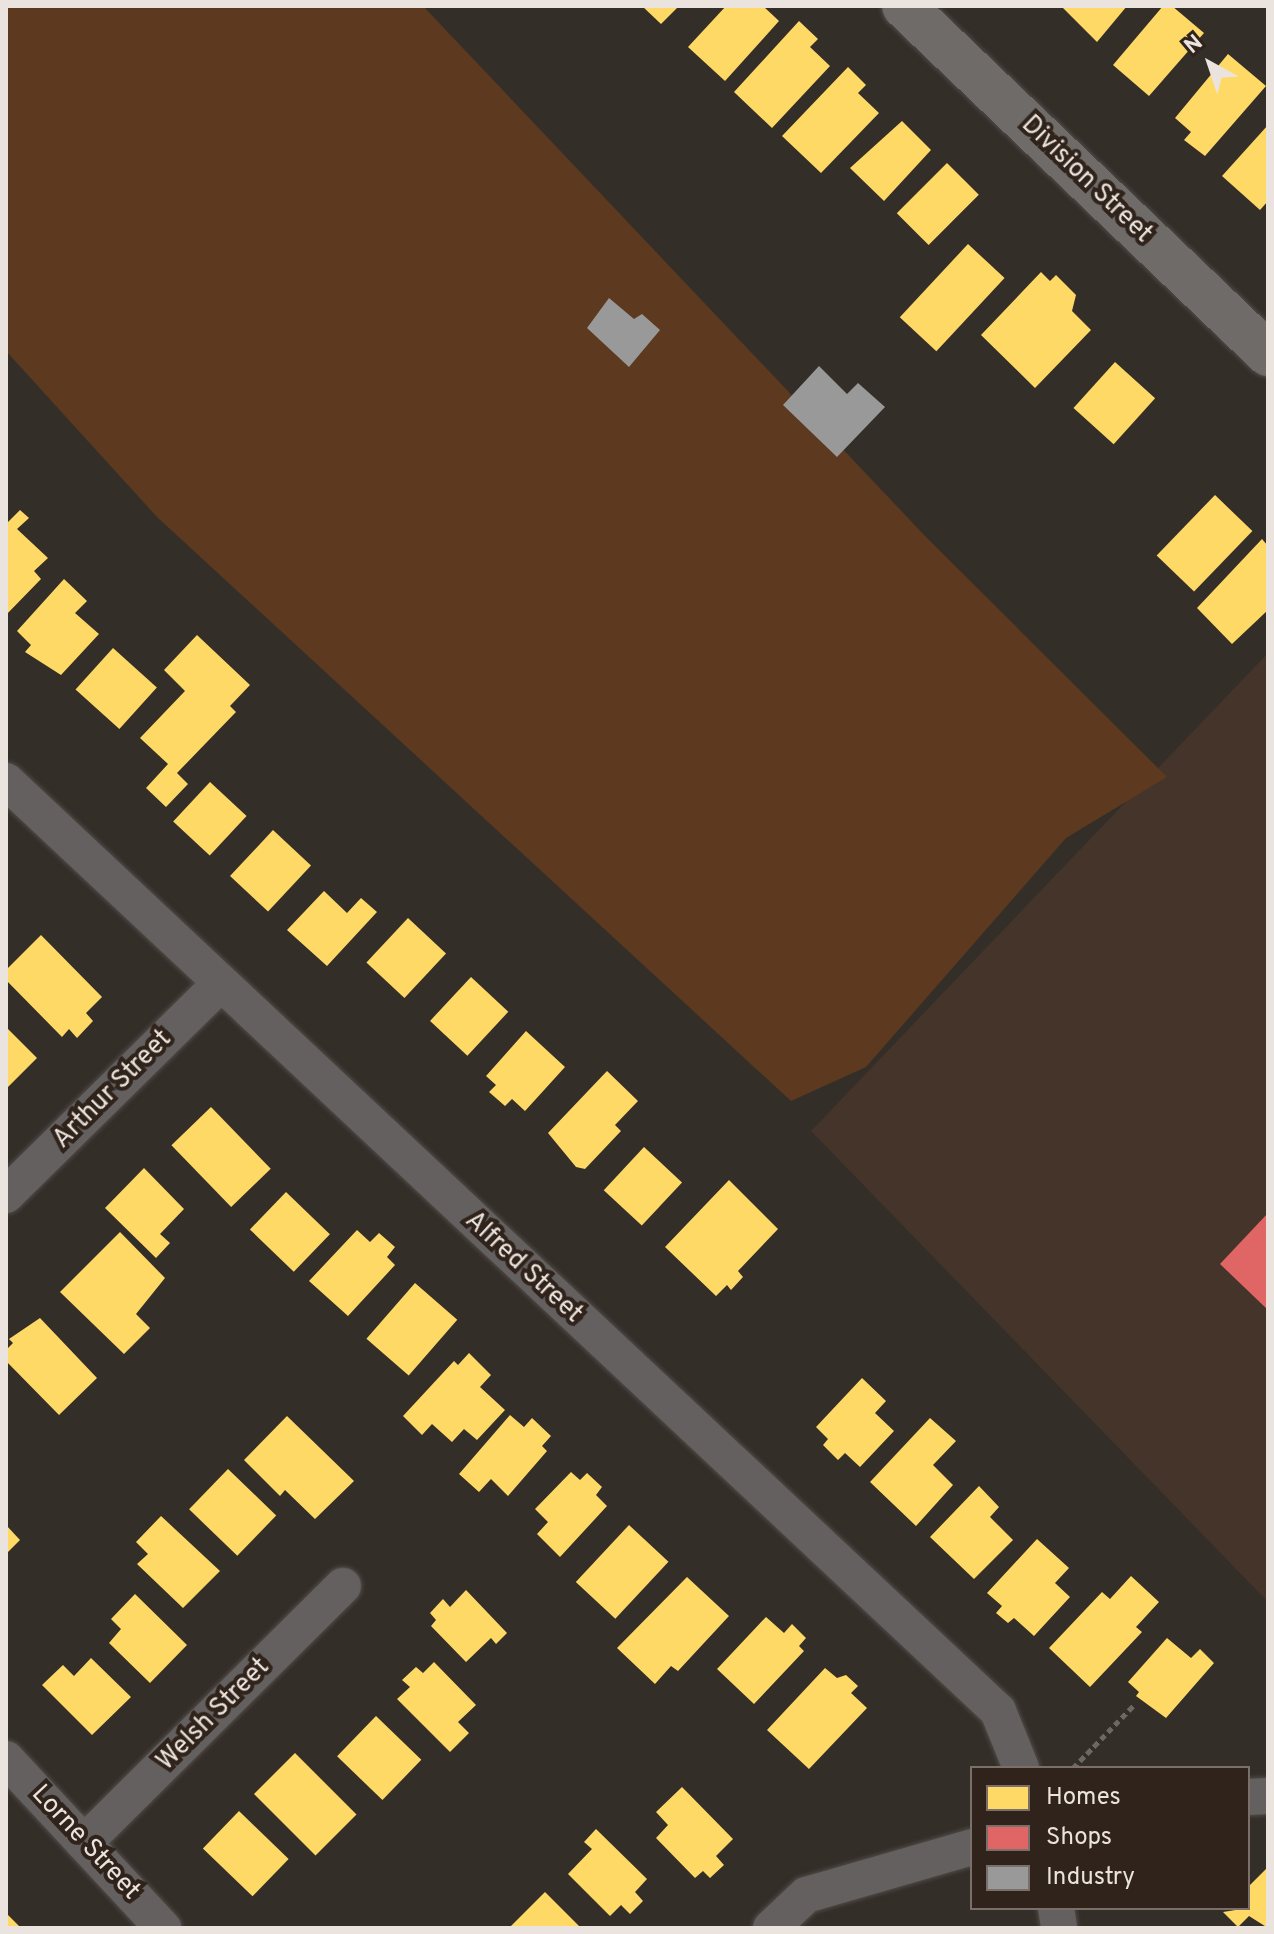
<!DOCTYPE html>
<style>
body{margin:0}
#map{position:relative;width:1274px;height:1934px;overflow:hidden;background:#342e29;font-family:Overpass,sans-serif}
div>[style]{position:absolute}
.built>*{inset:0;background:#443429}
.green>*{inset:0;background:#5c391f}
.homes>*{inset:0;background:#ffd966;transform-origin:0 0}
.shops>*{inset:0;background:#e06666}
.industry>*{inset:0;background:#999}
.path>*{height:5px;margin-top:-2.5px;transform-origin:0;background:repeating-linear-gradient(90deg,#6b6966 0 6px,transparent 0 10px)}
.roads{filter:drop-shadow(0 0 2px #504b47) drop-shadow(0 0 2px #504b47)}
.minor>*{height:36px;margin:-18px;padding:0 18px;transform-origin:18px;border-radius:18px;background:#63605f}
.secondary>*{height:44px;margin:-22px;padding:0 22px;transform-origin:22px;border-radius:22px;background:#6f6b69}
span{translate:-50% -50%;white-space:nowrap;text-align:center;line-height:1.15;-webkit-text-stroke:8px #2f231b;paint-order:stroke}
.street-label{font-size:26px;color:#ebe3dd}
.frame{position:absolute;inset:0;border:8px solid #ebe3dd;pointer-events:none}
.legend{position:absolute;left:970px;top:1766px;width:280px;height:144px;box-sizing:border-box;background:#2f231b;border:2px solid #7a7069;margin:0;padding:10px 14px;list-style:none;font-size:24px;color:#ebe3dd}
.legend li{display:flex;align-items:center;gap:16px;height:40px}
.legend b{width:40px;border:2px solid #7a7069}
.north{position:absolute;left:1170px;top:24px;width:80px;height:80px;-webkit-text-stroke:6px #2f231b;paint-order:stroke;rotate:320deg;font-size:22px;font-weight:700;line-height:32px;text-align:center;color:#ebe3dd}
.north::after{content:'';display:block;margin:auto;width:28px;height:36px;background:#ebe3dd;clip-path:polygon(50% 0,100% 100%,50% 72%,0 100%)}
</style>
<div id="map">
<div class="built">
<div style="clip-path:polygon(1268px 653px,1268px 1602px,811px 1131px)"></div>
</div>
<div class="green">
<div style="clip-path:polygon(6px 6px,423px 6px,926px 537px,1167px 777px,1066px 838px,866px 1067px,791px 1101px,157px 517px,6px 351px)"></div>
</div>
<div class="homes">
<div style="clip-path:polygon(642px 6px,679px 6px,661px 24px)"></div>
<div style="clip-path:polygon(726px 6px,763px 6px,779px 21px,725px 81px,688px 47px)"></div>
<div style="clip-path:polygon(1061px 6px,1127px 6px,1097px 42px)"></div>
<div style="clip-path:polygon(1163px 6px,1172px 6px,1204px 33px,1149px 96px,1113px 65px)"></div>
<div style="clip-path:polygon(799px 21px,818px 39px,810px 47px,830px 66px,772px 128px,734px 92px)"></div>
<div style="clip-path:polygon(1228px 54px,1266px 86px,1205px 156px,1184px 140px,1191px 132px,1175px 118px)"></div>
<div style="clip-path:polygon(848px 67px,866px 85px,858px 93px,879px 113px,821px 173px,782px 136px)"></div>
<div style="clip-path:polygon(902px 121px,931px 150px,884px 201px,850px 168px)"></div>
<div style="clip-path:polygon(1268px 125px,1268px 201px,1260px 210px,1222px 176px)"></div>
<div style="left:947px;top:163px;width:45px;height:71px;rotate:45deg"></div>
<div style="left:968px;top:244px;width:50px;height:100px;rotate:43deg"></div>
<div style="clip-path:polygon(1041px 272px,1050px 281px,1056px 275px,1076px 295px,1072px 311px,1091px 330px,1035px 388px,981px 335px)"></div>
<div style="left:1115px;top:362px;width:54px;height:62px;rotate:42deg"></div>
<div style="left:1215px;top:495px;width:52px;height:84px;rotate:44deg"></div>
<div style="clip-path:polygon(20px 510px,29px 518px,17px 529px,48px 558px,34px 571px,41px 579px,6px 615px,6px 524px)"></div>
<div style="clip-path:polygon(1262px 539px,1268px 546px,1268px 610px,1232px 644px,1197px 608px)"></div>
<div style="clip-path:polygon(64px 579px,87px 601px,75px 613px,99px 634px,61px 675px,25px 652px,31px 645px,17px 631px)"></div>
<div style="clip-path:polygon(197px 635px,250px 685px,230px 706px,236px 712px,177px 773px,188px 784px,166px 807px,146px 788px,168px 764px,140px 738px,185px 691px,164px 670px)"></div>
<div style="left:113px;top:648px;width:59px;height:56px;rotate:42deg"></div>
<div style="left:210px;top:782px;width:50px;height:54px;rotate:43deg"></div>
<div style="left:273px;top:830px;width:52px;height:63px;rotate:43deg"></div>
<div style="clip-path:polygon(324px 891px,347px 913px,361px 898px,377px 912px,327px 966px,287px 930px)"></div>
<div style="left:408px;top:918px;width:52px;height:61px;rotate:43deg"></div>
<div style="clip-path:polygon(41px 935px,102px 997px,86px 1013px,93px 1021px,77px 1038px,69px 1029px,62px 1037px,6px 980px,6px 970px)"></div>
<div style="left:471px;top:977px;width:51px;height:60px;rotate:43deg"></div>
<div style="clip-path:polygon(6px 1027px,37px 1058px,6px 1089px)"></div>
<div style="clip-path:polygon(526px 1031px,565px 1067px,525px 1111px,512px 1099px,505px 1106px,489px 1092px,496px 1085px,486px 1076px)"></div>
<div style="clip-path:polygon(607px 1071px,638px 1101px,615px 1125px,621px 1131px,585px 1169px,576px 1167px,548px 1133px)"></div>
<div style="left:211px;top:1107px;width:86px;height:55px;rotate:46deg"></div>
<div style="left:644px;top:1147px;width:52px;height:59px;rotate:43deg"></div>
<div style="clip-path:polygon(144px 1168px,184px 1209px,160px 1234px,170px 1243px,156px 1258px,105px 1208px)"></div>
<div style="clip-path:polygon(729px 1180px,778px 1229px,738px 1271px,743px 1277px,731px 1290px,727px 1285px,716px 1296px,665px 1247px)"></div>
<div style="left:286px;top:1192px;width:61px;height:52px;rotate:44deg"></div>
<div style="clip-path:polygon(357px 1230px,370px 1242px,379px 1233px,395px 1247px,387px 1257px,395px 1265px,348px 1316px,309px 1281px)"></div>
<div style="clip-path:polygon(120px 1232px,165px 1278px,136px 1314px,150px 1328px,124px 1354px,60px 1292px)"></div>
<div style="left:415px;top:1283px;width:56px;height:74px;rotate:41deg"></div>
<div style="clip-path:polygon(40px 1318px,97px 1378px,59px 1415px,6px 1361px,6px 1350px,13px 1343px,9px 1339px)"></div>
<div style="clip-path:polygon(469px 1353px,491px 1375px,480px 1387px,505px 1410px,477px 1440px,464px 1429px,452px 1442px,432px 1424px,422px 1435px,403px 1416px,454px 1361px,458px 1365px)"></div>
<div style="clip-path:polygon(862px 1378px,886px 1401px,875px 1413px,894px 1431px,860px 1467px,845px 1453px,838px 1460px,823px 1445px,828px 1439px,816px 1427px)"></div>
<div style="clip-path:polygon(510px 1415px,524px 1427px,532px 1418px,551px 1436px,542px 1446px,547px 1451px,508px 1496px,491px 1479px,479px 1492px,459px 1474px)"></div>
<div style="clip-path:polygon(287px 1416px,354px 1481px,315px 1519px,285px 1490px,280px 1496px,244px 1460px)"></div>
<div style="clip-path:polygon(930px 1418px,956px 1441px,933px 1465px,953px 1485px,916px 1526px,870px 1482px)"></div>
<div style="left:228px;top:1469px;width:67px;height:56px;rotate:44deg"></div>
<div style="clip-path:polygon(571px 1472px,580px 1480px,587px 1473px,602px 1487px,596px 1495px,607px 1506px,560px 1557px,537px 1534px,548px 1522px,535px 1509px)"></div>
<div style="clip-path:polygon(979px 1486px,999px 1507px,990px 1517px,1013px 1540px,974px 1579px,930px 1537px)"></div>
<div style="clip-path:polygon(161px 1516px,220px 1571px,183px 1608px,137px 1564px,148px 1554px,136px 1542px)"></div>
<div style="clip-path:polygon(6px 1525px,20px 1540px,6px 1554px)"></div>
<div style="left:629px;top:1525px;width:54px;height:78px;rotate:43deg"></div>
<div style="clip-path:polygon(1037px 1539px,1069px 1568px,1055px 1583px,1070px 1597px,1034px 1636px,1014px 1618px,1008px 1623px,996px 1613px,1002px 1606px,987px 1593px)"></div>
<div style="clip-path:polygon(1131px 1576px,1159px 1602px,1136px 1627px,1142px 1632px,1090px 1687px,1049px 1648px,1102px 1592px,1110px 1599px)"></div>
<div style="clip-path:polygon(687px 1577px,729px 1616px,678px 1671px,671px 1666px,655px 1684px,617px 1648px)"></div>
<div style="clip-path:polygon(466px 1590px,507px 1633px,496px 1644px,491px 1638px,466px 1662px,431px 1626px,436px 1620px,430px 1613px,443px 1599px,450px 1607px)"></div>
<div style="clip-path:polygon(135px 1594px,187px 1645px,150px 1683px,109px 1643px,121px 1629px,111px 1619px)"></div>
<div style="clip-path:polygon(766px 1617px,784px 1633px,792px 1624px,806px 1638px,799px 1646px,804px 1651px,754px 1704px,717px 1669px)"></div>
<div style="clip-path:polygon(1167px 1638px,1191px 1658px,1200px 1649px,1214px 1663px,1166px 1718px,1136px 1696px,1139px 1692px,1128px 1682px)"></div>
<div style="clip-path:polygon(91px 1658px,131px 1697px,92px 1735px,42px 1685px,63px 1665px,74px 1676px)"></div>
<div style="clip-path:polygon(434px 1662px,476px 1705px,458px 1722px,469px 1733px,450px 1752px,397px 1699px,410px 1687px,402px 1680px,416px 1667px,423px 1673px)"></div>
<div style="clip-path:polygon(825px 1668px,837px 1678px,846px 1675px,858px 1686px,851px 1693px,867px 1708px,809px 1769px,767px 1730px)"></div>
<div style="left:376px;top:1716px;width:63px;height:56px;rotate:44deg"></div>
<div style="left:295px;top:1753px;width:87px;height:58px;rotate:45deg"></div>
<div style="clip-path:polygon(682px 1787px,733px 1839px,716px 1856px,724px 1865px,710px 1878px,703px 1871px,695px 1878px,656px 1838px,668px 1825px,656px 1812px)"></div>
<div style="left:239px;top:1811px;width:69px;height:52px;rotate:44deg"></div>
<div style="clip-path:polygon(596px 1829px,647px 1879px,635px 1892px,643px 1901px,630px 1914px,621px 1905px,610px 1916px,568px 1874px,592px 1849px,584px 1842px)"></div>
<div style="clip-path:polygon(1268px 1867px,1268px 1928px,1249px 1916px,1238px 1927px,1223px 1912px,1248px 1908px,1248px 1887px)"></div>
<div style="clip-path:polygon(545px 1892px,581px 1928px,509px 1928px)"></div>
<div style="clip-path:polygon(6px 1913px,21px 1928px,6px 1928px)"></div>
</div>
<div class="shops">
<div style="clip-path:polygon(1268px 1213px,1268px 1310px,1220px 1264px)"></div>
</div>
<div class="industry">
<div style="clip-path:polygon(609px 298px,634px 319px,642px 314px,660px 330px,629px 367px,587px 328px)"></div>
<div style="clip-path:polygon(819px 366px,847px 394px,858px 383px,885px 407px,837px 457px,783px 405px)"></div>
</div>
<div class="path">
<div style="left:1073px;top:1768px;width:89px;rotate:-45.9deg"></div>
</div>
<div class="roads">
<div class="minor">
<div style="left:6px;top:781px;width:1360px;rotate:43.15deg"></div>
<div style="left:998px;top:1711px;width:61px;rotate:68deg"></div>
<div style="left:6px;top:1195px;width:299px;rotate:-44.6deg"></div>
<div style="left:6px;top:1759px;width:231px;rotate:47.1deg"></div>
<div style="left:1248px;top:1797px;width:20px;rotate:-3deg"></div>
<div style="left:84px;top:1843px;width:365px;rotate:-44.8deg"></div>
<div style="left:1056px;top:1908px;width:20px;rotate:81deg"></div>
<div style="left:771px;top:1928px;width:48px;rotate:-43.3deg"></div>
<div style="left:806px;top:1895px;width:173px;rotate:-16.1deg"></div>
</div>
<div class="secondary">
<div style="left:904px;top:6px;width:504px;rotate:43.71deg"></div>
</div>
</div>
<div class="street-label">
<span style="left:1086px;top:180px;rotate:44deg">Division Street</span>
<span style="left:113px;top:1090px;rotate:-45deg">Arthur Street</span>
<span style="left:523px;top:1268px;rotate:43deg">Alfred Street</span>
<span style="left:214px;top:1715px;rotate:-45deg">Welsh Street</span>
<span style="left:85px;top:1843px;rotate:47deg">Lorne Street</span>
</div>
<div class="frame"></div>
<ul class="legend">
<li><b style="height:22px;background:#ffd966"></b>Homes</li>
<li><b style="height:22px;background:#e06666"></b>Shops</li>
<li><b style="height:22px;background:#999"></b>Industry</li>
</ul>
<div class="north">N</div>
</div>
